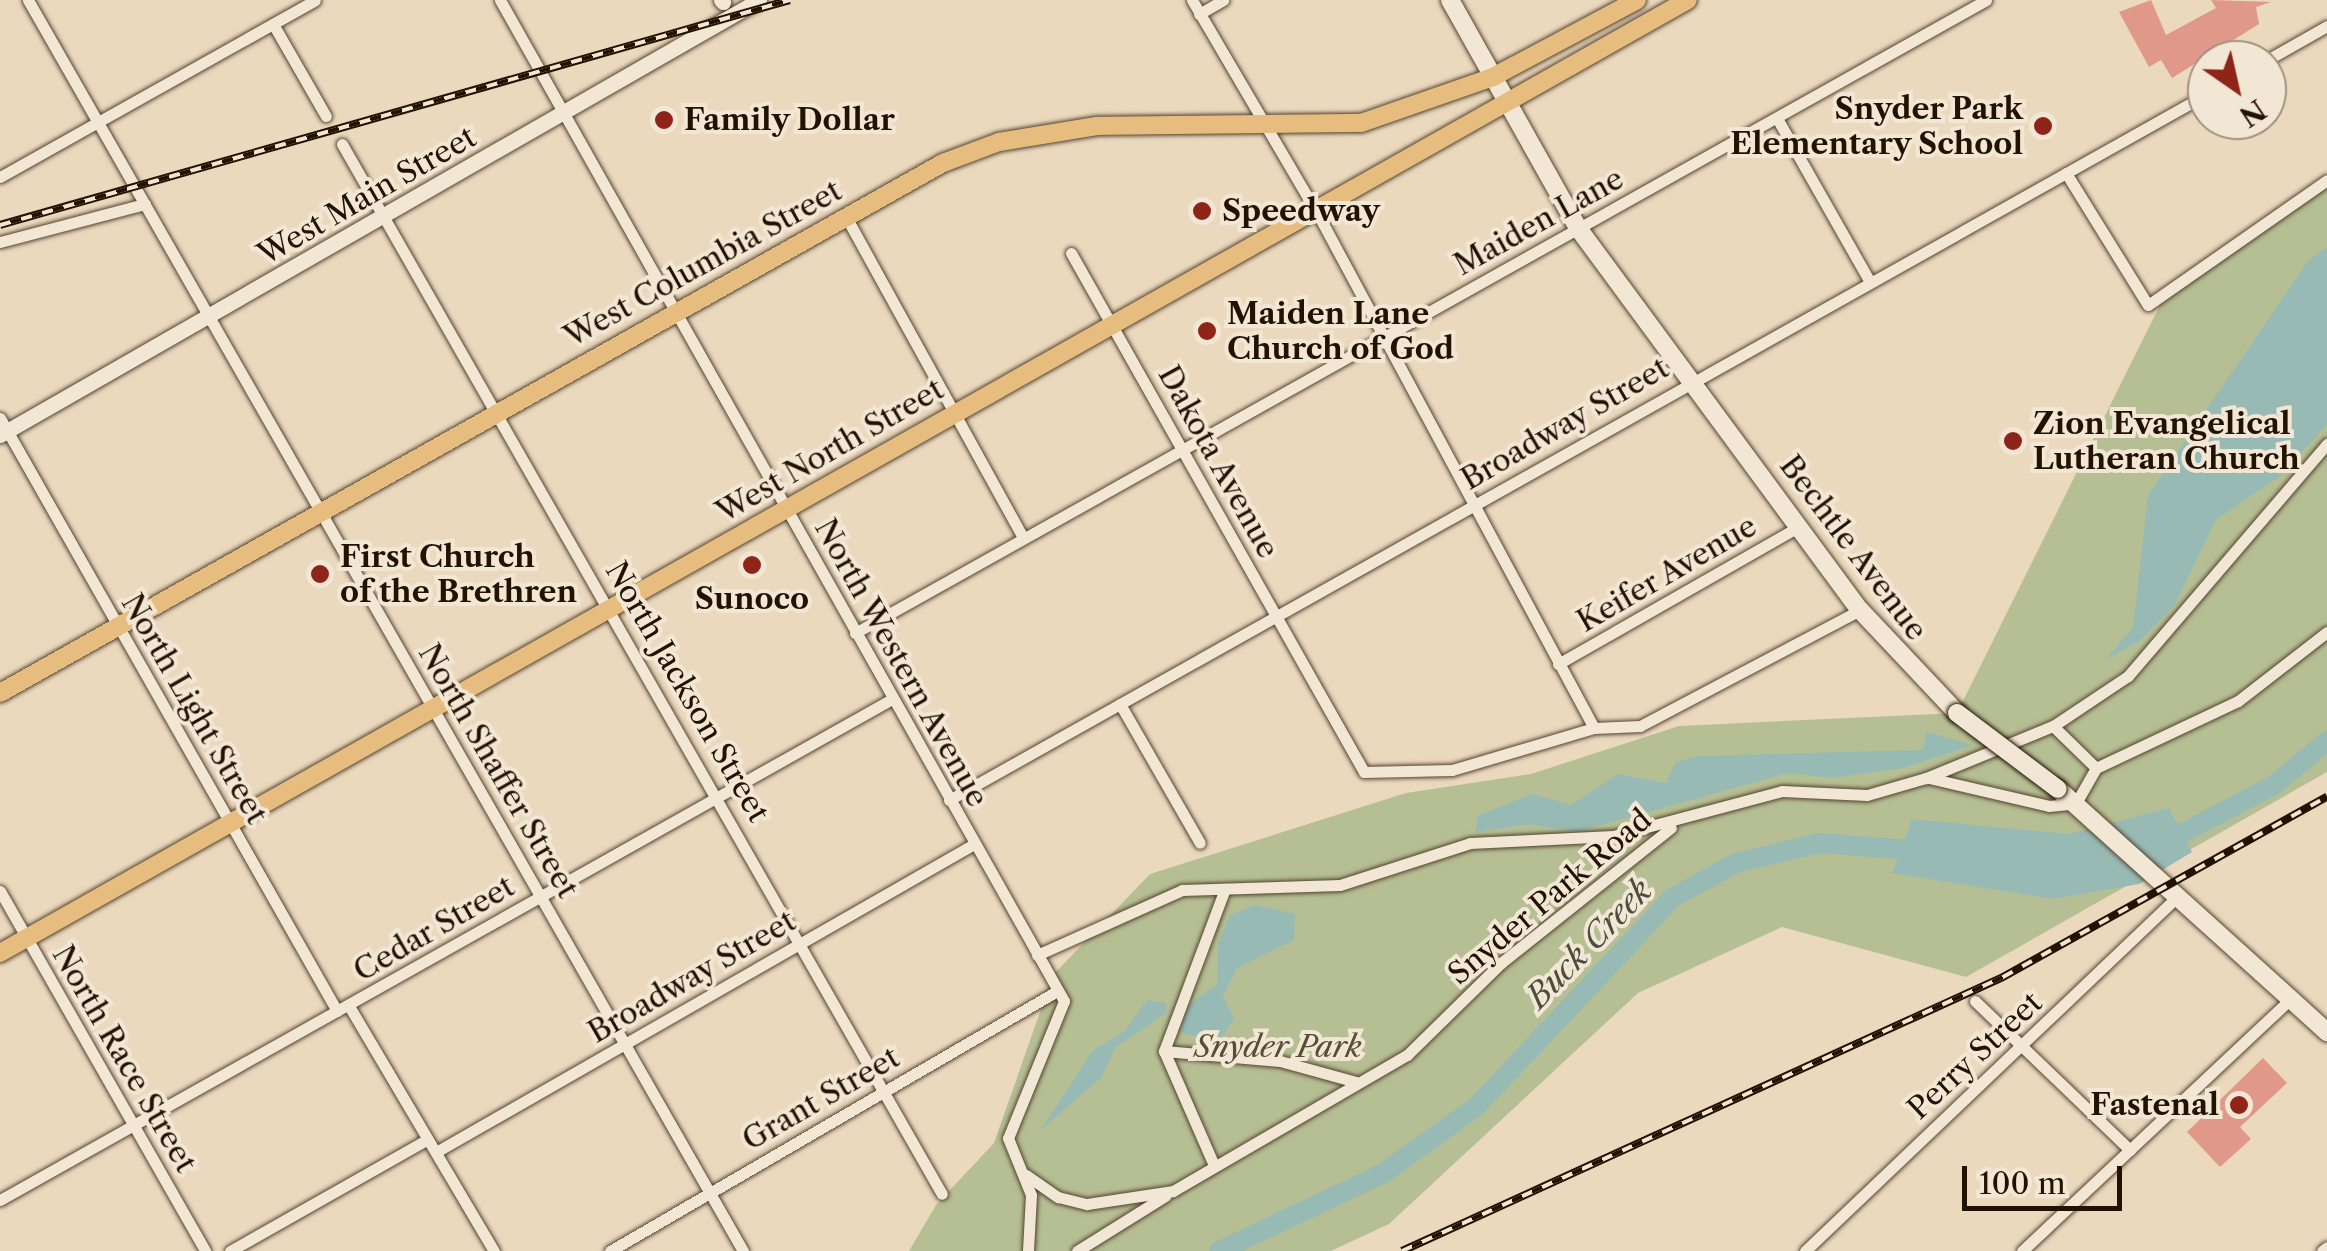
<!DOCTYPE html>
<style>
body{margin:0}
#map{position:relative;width:2327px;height:1251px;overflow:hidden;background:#ebd9be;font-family:"Libre Caslon Text",serif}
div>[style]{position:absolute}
.green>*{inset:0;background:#b6bf93}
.water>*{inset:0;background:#98bab4}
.river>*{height:20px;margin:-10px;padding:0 10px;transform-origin:10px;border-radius:10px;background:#98bab4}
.building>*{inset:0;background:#e09889}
.roads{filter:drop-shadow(0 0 2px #544430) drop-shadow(0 0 2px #544430)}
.minor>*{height:11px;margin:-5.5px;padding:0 5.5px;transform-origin:5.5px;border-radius:5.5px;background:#f2e6d5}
.tertiary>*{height:15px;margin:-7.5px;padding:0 7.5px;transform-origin:7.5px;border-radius:7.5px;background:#f2e6d5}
.secondary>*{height:18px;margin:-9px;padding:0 9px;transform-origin:9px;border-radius:9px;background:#f2e6d5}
.primary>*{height:18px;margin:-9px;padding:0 9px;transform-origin:9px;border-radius:9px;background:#e6bc7f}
.rail>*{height:8px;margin-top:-4px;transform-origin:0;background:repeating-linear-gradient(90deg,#f2e6d5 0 11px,#221200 0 22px);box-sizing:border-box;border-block:2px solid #221200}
.bridges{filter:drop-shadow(0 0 2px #221200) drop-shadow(0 0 2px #221200)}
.secondary-bridge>*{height:18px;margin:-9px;padding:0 9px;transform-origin:9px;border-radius:9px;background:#f2e6d5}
.dots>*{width:28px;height:28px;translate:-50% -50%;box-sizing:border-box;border:5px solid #f2e6d5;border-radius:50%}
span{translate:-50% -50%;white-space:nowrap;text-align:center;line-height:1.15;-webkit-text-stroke:8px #f2e6d5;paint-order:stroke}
.poi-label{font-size:30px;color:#221200;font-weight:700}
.right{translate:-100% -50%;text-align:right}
.left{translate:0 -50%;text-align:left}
.street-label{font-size:30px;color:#221200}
.park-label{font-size:30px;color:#564f33;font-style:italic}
.water-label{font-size:32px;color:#4b4d3f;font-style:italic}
.north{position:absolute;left:2187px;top:40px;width:100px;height:100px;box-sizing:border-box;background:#f2e6d5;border:2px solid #9f9180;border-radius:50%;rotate:146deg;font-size:28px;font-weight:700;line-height:40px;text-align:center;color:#221200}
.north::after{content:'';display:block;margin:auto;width:35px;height:45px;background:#8f2418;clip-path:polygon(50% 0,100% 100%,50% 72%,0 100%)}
.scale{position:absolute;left:1962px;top:1166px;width:160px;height:45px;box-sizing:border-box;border:5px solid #221200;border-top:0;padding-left:12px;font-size:30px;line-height:35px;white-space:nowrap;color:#221200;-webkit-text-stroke:8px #f2e6d5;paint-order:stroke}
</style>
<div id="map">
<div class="green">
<div style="clip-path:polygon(2327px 181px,2327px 772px,1966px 977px,1782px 927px,1638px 993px,1389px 1224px,1331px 1251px,909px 1251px,936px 1205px,994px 1143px,1053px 975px,1150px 874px,1406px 793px,1531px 774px,1679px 726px,1957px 713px,2164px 297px)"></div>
</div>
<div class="water">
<div style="clip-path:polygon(2327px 247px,2327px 425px,2280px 476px,2216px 520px,2175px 604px,2140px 641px,2106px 659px,2133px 627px,2148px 495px,2308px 261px)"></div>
<div style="clip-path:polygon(1926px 732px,1973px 745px,1904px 768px,1832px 778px,1788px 773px,1577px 832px,1530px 824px,1476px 832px,1477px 816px,1532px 794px,1571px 805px,1618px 774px,1666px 783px,1676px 762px,1697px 756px,1923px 750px)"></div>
<div style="clip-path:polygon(2169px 808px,2192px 852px,2139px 884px,2053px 899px,1892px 873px,1912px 819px,2069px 834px)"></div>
<div style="clip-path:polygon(1256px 905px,1295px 914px,1294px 940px,1237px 968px,1223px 996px,1234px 1018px,1225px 1033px,1213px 1042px,1181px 1032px,1186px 1007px,1217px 984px,1218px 943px,1230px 915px)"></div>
<div style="clip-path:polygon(1147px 1000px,1166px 1003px,1166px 1013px,1115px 1048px,1102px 1077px,1040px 1131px,1093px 1050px,1125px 1031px)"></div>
</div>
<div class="river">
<div style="left:2162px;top:844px;width:127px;rotate:-27.8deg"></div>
<div style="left:2274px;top:785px;width:69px;rotate:-39.7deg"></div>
<div style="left:1219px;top:1251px;width:180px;rotate:-25.3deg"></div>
<div style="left:1382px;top:1174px;width:115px;rotate:-35.5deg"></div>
<div style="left:1476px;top:1107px;width:287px;rotate:-46.8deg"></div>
<div style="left:1672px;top:898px;width:73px;rotate:-28.7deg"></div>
<div style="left:1736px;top:863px;width:85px;rotate:-13.5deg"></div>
<div style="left:1819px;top:843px;width:107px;rotate:4.3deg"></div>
</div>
<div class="building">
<div style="clip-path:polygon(2151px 0,2166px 35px,2216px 8px,2211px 0,2271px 2px,2256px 7px,2259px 24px,2172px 78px,2161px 60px,2149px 67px,2119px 12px)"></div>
<div style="clip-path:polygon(2263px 1058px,2287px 1083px,2240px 1127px,2251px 1139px,2220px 1167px,2187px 1132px)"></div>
</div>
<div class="roads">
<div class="minor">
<div style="left:28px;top:0;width:1441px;rotate:60.25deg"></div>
<div style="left:500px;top:0;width:1149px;rotate:60.6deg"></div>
<div style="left:1064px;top:1001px;width:148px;rotate:112.2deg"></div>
<div style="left:1008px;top:1138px;width:61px;rotate:68deg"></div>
<div style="left:1031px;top:1195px;width:56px;rotate:93.1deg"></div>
<div style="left:1192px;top:0;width:253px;rotate:59.6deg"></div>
<div style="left:1320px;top:218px;width:579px;rotate:61.75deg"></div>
<div style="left:1199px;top:14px;width:28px;rotate:-30deg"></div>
<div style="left:273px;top:24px;width:106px;rotate:60.1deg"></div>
<div style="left:2267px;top:60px;width:69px;rotate:-29.5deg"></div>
<div style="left:1778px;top:120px;width:186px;rotate:60.4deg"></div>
<div style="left:342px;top:144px;width:1209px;rotate:60.26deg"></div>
<div style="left:2066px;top:173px;width:155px;rotate:58.2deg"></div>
<div style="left:2148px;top:305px;width:218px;rotate:-34.9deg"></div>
<div style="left:0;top:177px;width:361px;rotate:-29.3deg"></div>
<div style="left:845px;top:215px;width:369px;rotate:61.1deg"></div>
<div style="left:0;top:242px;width:150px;rotate:-14.7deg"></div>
<div style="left:1071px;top:253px;width:596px;rotate:60.55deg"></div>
<div style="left:1364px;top:772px;width:88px;rotate:-1.3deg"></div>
<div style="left:1452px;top:770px;width:148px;rotate:-16.5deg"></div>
<div style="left:1594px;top:728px;width:46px;rotate:-2.5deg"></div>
<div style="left:1640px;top:726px;width:249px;rotate:-27.8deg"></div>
<div style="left:0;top:418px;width:682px;rotate:60.39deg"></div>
<div style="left:855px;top:633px;width:1296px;rotate:-29.23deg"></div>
<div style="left:1558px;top:664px;width:279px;rotate:-29.7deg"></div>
<div style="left:1120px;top:704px;width:160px;rotate:60.1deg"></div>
<div style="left:2053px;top:726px;width:60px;rotate:44.3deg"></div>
<div style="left:2096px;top:768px;width:157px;rotate:-25.3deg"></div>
<div style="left:2238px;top:701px;width:113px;rotate:-37.8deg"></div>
<div style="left:1929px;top:778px;width:123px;rotate:13.1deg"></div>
<div style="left:2049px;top:806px;width:27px;rotate:-6deg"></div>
<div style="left:2076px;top:803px;width:40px;rotate:-60.3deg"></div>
<div style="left:949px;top:800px;width:1443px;rotate:-29.3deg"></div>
<div style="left:0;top:891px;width:414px;rotate:60.3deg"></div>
<div style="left:1037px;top:955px;width:159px;rotate:-24.1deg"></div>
<div style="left:1182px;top:890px;width:158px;rotate:-1.8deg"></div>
<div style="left:1340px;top:885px;width:137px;rotate:-17.9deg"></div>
<div style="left:1470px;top:843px;width:143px;rotate:-2.8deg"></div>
<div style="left:1613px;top:836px;width:175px;rotate:-14.9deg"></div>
<div style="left:1782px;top:791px;width:85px;rotate:2.7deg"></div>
<div style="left:1867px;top:795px;width:61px;rotate:-16.1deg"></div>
<div style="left:1926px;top:778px;width:137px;rotate:-22.3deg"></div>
<div style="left:2053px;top:726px;width:90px;rotate:-33.7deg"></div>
<div style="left:2128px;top:676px;width:306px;rotate:-49.4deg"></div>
<div style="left:1975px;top:1001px;width:215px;rotate:43.9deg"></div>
<div style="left:349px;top:1006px;width:285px;rotate:59.4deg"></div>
<div style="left:1164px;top:1051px;width:116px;rotate:4.9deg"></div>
<div style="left:1280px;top:1061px;width:79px;rotate:15.4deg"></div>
<div style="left:436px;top:1152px;width:620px;rotate:-29.79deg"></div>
<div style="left:1213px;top:1163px;width:122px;rotate:-113.6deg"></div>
<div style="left:1164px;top:1051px;width:173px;rotate:-69.4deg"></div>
<div style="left:1026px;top:1175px;width:39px;rotate:35deg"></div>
<div style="left:1058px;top:1197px;width:30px;rotate:14deg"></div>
<div style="left:1087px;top:1204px;width:87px;rotate:-8.6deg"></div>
<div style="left:1173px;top:1191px;width:271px;rotate:-30.2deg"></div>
<div style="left:1407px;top:1055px;width:132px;rotate:-44.4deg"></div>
<div style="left:1501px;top:963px;width:217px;rotate:-38.5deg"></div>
<div style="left:0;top:1200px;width:1023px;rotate:-29.32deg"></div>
<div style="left:230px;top:1251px;width:227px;rotate:-29.5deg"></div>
<div style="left:610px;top:1251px;width:517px;rotate:-30.18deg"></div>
<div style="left:1077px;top:1251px;width:104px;rotate:-32deg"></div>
<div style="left:1805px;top:1251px;width:516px;rotate:-43.59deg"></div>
<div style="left:2022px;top:1251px;width:369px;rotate:-43.2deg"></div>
<div style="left:2322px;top:1251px;width:6px;rotate:-39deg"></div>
</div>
<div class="tertiary">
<div style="left:721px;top:0;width:3px;rotate:45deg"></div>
<div style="left:0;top:435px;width:875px;rotate:-29.82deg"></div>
</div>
<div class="secondary">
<div style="left:1450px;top:0;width:261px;rotate:60.7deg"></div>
<div style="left:1578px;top:228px;width:475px;rotate:53.6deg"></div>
<div style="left:1860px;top:610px;width:141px;rotate:46.7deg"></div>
<div style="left:2058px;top:789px;width:363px;rotate:42.1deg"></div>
</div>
<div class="primary">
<div style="left:0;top:693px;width:1082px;rotate:-29.34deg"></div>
<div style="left:943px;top:163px;width:60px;rotate:-20.6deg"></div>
<div style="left:999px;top:142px;width:99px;rotate:-9.3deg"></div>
<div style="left:1097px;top:126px;width:264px;rotate:-0.7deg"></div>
<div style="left:1361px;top:123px;width:140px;rotate:-19.2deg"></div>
<div style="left:1493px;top:77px;width:163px;rotate:-28.1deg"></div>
<div style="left:0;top:953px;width:1938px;rotate:-29.45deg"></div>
</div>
</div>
<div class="rail">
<div style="left:0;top:225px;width:821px;rotate:-15.9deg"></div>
<div style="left:1402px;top:1251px;width:661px;rotate:-24.51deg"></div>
<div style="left:2003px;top:977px;width:371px;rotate:-29.1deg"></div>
</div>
<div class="bridges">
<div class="secondary-bridge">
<div style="left:1957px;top:713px;width:126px;rotate:37deg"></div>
</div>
</div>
<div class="dots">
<div style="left:664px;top:120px;background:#8f2418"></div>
<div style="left:2043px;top:126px;background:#8f2418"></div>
<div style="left:1202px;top:211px;background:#8f2418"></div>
<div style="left:1207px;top:331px;background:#8f2418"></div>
<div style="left:2013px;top:441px;background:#8f2418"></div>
<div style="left:752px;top:565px;background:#8f2418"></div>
<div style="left:320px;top:574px;background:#8f2418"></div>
<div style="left:2239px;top:1105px;background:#8f2418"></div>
</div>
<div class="poi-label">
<span class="right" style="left:2023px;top:126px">Snyder Park<br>Elementary School</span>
<span class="left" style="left:684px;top:120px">Family Dollar</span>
<span class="left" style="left:1222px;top:211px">Speedway</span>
<span class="left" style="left:1227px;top:331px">Maiden Lane<br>Church of God</span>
<span class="left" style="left:2033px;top:441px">Zion Evangelical<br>Lutheran Church</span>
<span class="left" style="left:340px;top:574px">First Church<br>of the Brethren</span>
<span style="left:752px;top:599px">Sunoco</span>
<span class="right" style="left:2219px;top:1105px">Fastenal</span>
</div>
<div class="street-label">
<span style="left:367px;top:196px;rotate:-30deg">West Main Street</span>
<span style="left:1539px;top:222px;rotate:-29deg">Maiden Lane</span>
<span style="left:703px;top:264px;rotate:-29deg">West Columbia Street</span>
<span style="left:1565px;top:424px;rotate:-30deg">Broadway Street</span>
<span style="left:830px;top:451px;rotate:-30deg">West North Street</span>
<span style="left:1218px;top:462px;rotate:61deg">Dakota Avenue</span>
<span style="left:1853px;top:548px;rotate:53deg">Bechtle Avenue</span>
<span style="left:1667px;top:574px;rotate:-30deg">Keifer Avenue</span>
<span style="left:901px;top:663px;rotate:61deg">North Western Avenue</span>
<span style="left:687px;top:692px;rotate:60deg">North Jackson Street</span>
<span style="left:194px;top:709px;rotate:60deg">North Light Street</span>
<span style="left:498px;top:771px;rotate:60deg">North Shaffer Street</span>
<span style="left:1550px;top:897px;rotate:-40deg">Snyder Park Road</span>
<span style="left:434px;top:929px;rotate:-30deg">Cedar Street</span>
<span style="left:692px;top:977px;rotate:-30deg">Broadway Street</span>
<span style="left:1975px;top:1056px;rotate:-43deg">Perry Street</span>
<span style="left:124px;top:1059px;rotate:60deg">North Race Street</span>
<span style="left:821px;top:1099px;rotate:-30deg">Grant Street</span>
</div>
<div class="park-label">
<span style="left:1278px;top:1047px">Snyder Park</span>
</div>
<div class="water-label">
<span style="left:1589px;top:944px;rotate:-46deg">Buck Creek</span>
</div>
<div class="north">N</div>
<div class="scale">100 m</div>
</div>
